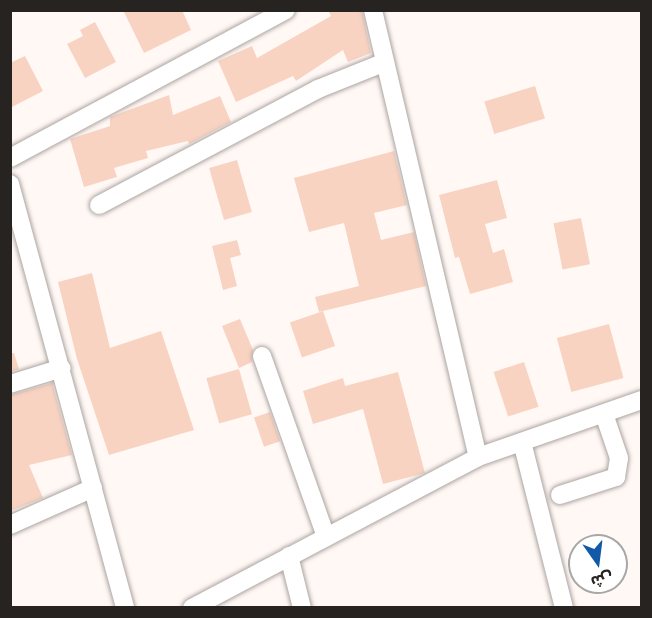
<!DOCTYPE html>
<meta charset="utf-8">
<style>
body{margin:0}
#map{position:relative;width:652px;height:618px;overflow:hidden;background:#fff8f5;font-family:"Fira Sans Condensed","Noto Sans Arabic",sans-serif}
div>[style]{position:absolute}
.building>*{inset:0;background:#f9d3c2;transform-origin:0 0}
.roads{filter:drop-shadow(0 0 2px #aca4a0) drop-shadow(0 0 2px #aca4a0)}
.street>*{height:18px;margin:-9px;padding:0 9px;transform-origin:9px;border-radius:9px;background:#fff}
span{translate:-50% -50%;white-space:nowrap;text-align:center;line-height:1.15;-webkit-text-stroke:4.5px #fff;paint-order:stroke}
.frame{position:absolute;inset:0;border:12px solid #262321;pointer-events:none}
.north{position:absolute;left:568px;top:534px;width:60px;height:60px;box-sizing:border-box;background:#fff;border:2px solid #a8a7a6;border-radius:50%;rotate:166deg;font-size:16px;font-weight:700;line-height:24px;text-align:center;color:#262321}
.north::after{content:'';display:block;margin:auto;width:21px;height:27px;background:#1259a8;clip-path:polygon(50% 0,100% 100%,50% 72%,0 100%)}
</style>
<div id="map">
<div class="building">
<div style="clip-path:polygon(123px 10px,182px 10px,191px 30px,144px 53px)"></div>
<div style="clip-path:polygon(328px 10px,362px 10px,371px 53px,348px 62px,343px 50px,296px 81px,293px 76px,236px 102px,218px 61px,252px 46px,257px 58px,331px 16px)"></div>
<div style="clip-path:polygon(95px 22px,116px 62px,85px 78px,67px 44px,83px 36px,80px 30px)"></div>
<div style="clip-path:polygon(25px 56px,43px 91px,10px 108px,10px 63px)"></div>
<div style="left:535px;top:86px;width:34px;height:53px;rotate:73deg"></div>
<div style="clip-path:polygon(169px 95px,173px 115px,220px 96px,231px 122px,189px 144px,188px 141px,146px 151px,148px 158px,114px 168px,117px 177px,84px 187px,70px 139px,110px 126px,110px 117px)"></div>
<div style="clip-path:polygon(394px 151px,407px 205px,374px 213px,381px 240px,414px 232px,426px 286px,319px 312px,315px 297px,359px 286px,344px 223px,309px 232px,294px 178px)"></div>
<div style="left:237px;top:160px;width:54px;height:29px;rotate:74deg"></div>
<div style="clip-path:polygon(497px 180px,507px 218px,485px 224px,493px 253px,504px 249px,513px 282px,470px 294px,459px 257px,455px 258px,439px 195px)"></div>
<div style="left:581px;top:218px;width:47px;height:28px;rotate:79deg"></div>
<div style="clip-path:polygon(237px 240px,241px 255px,230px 258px,237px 286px,223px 290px,212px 246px)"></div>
<div style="clip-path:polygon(92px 273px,110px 348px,161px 331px,194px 430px,109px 455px,77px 359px,58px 282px)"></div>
<div style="left:323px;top:311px;width:37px;height:35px;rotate:71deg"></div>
<div style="clip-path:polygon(240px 319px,253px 350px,252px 362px,239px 368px,222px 326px)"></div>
<div style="left:609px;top:324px;width:56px;height:54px;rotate:75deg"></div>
<div style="clip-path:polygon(10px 353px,14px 353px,19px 369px,10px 372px)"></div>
<div style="left:524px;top:362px;width:47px;height:32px;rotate:72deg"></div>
<div style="left:239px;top:369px;width:47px;height:34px;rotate:74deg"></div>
<div style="clip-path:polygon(398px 372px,425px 473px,383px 484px,363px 409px,313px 424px,303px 391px,343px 378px,345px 386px)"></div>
<div style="clip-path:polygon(52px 383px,72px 455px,29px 465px,43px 498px,10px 511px,10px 395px)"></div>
<div style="left:270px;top:412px;width:31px;height:17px;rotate:71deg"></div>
</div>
<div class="roads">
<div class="street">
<div style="left:373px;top:10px;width:459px;rotate:76.8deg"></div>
<div style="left:10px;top:158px;width:313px;rotate:-28.2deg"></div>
<div style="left:10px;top:184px;width:439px;rotate:74.8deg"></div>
<div style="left:99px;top:205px;width:248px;rotate:-27.9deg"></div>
<div style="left:318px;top:89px;width:72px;rotate:-21.9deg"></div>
<div style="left:262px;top:356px;width:192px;rotate:70.5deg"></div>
<div style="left:10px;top:384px;width:54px;rotate:-17.1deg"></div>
<div style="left:522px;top:442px;width:171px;rotate:75.8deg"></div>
<div style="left:560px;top:495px;width:59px;rotate:-17.8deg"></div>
<div style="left:616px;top:477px;width:19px;rotate:-81deg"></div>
<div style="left:619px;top:458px;width:46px;rotate:-108.8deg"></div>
<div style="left:10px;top:525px;width:91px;rotate:-24deg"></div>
<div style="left:289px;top:556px;width:54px;rotate:76deg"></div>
<div style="left:192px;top:608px;width:323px;rotate:-27.8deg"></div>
<div style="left:478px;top:457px;width:174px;rotate:-19.2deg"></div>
</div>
</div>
<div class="frame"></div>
<div class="north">ش</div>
</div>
